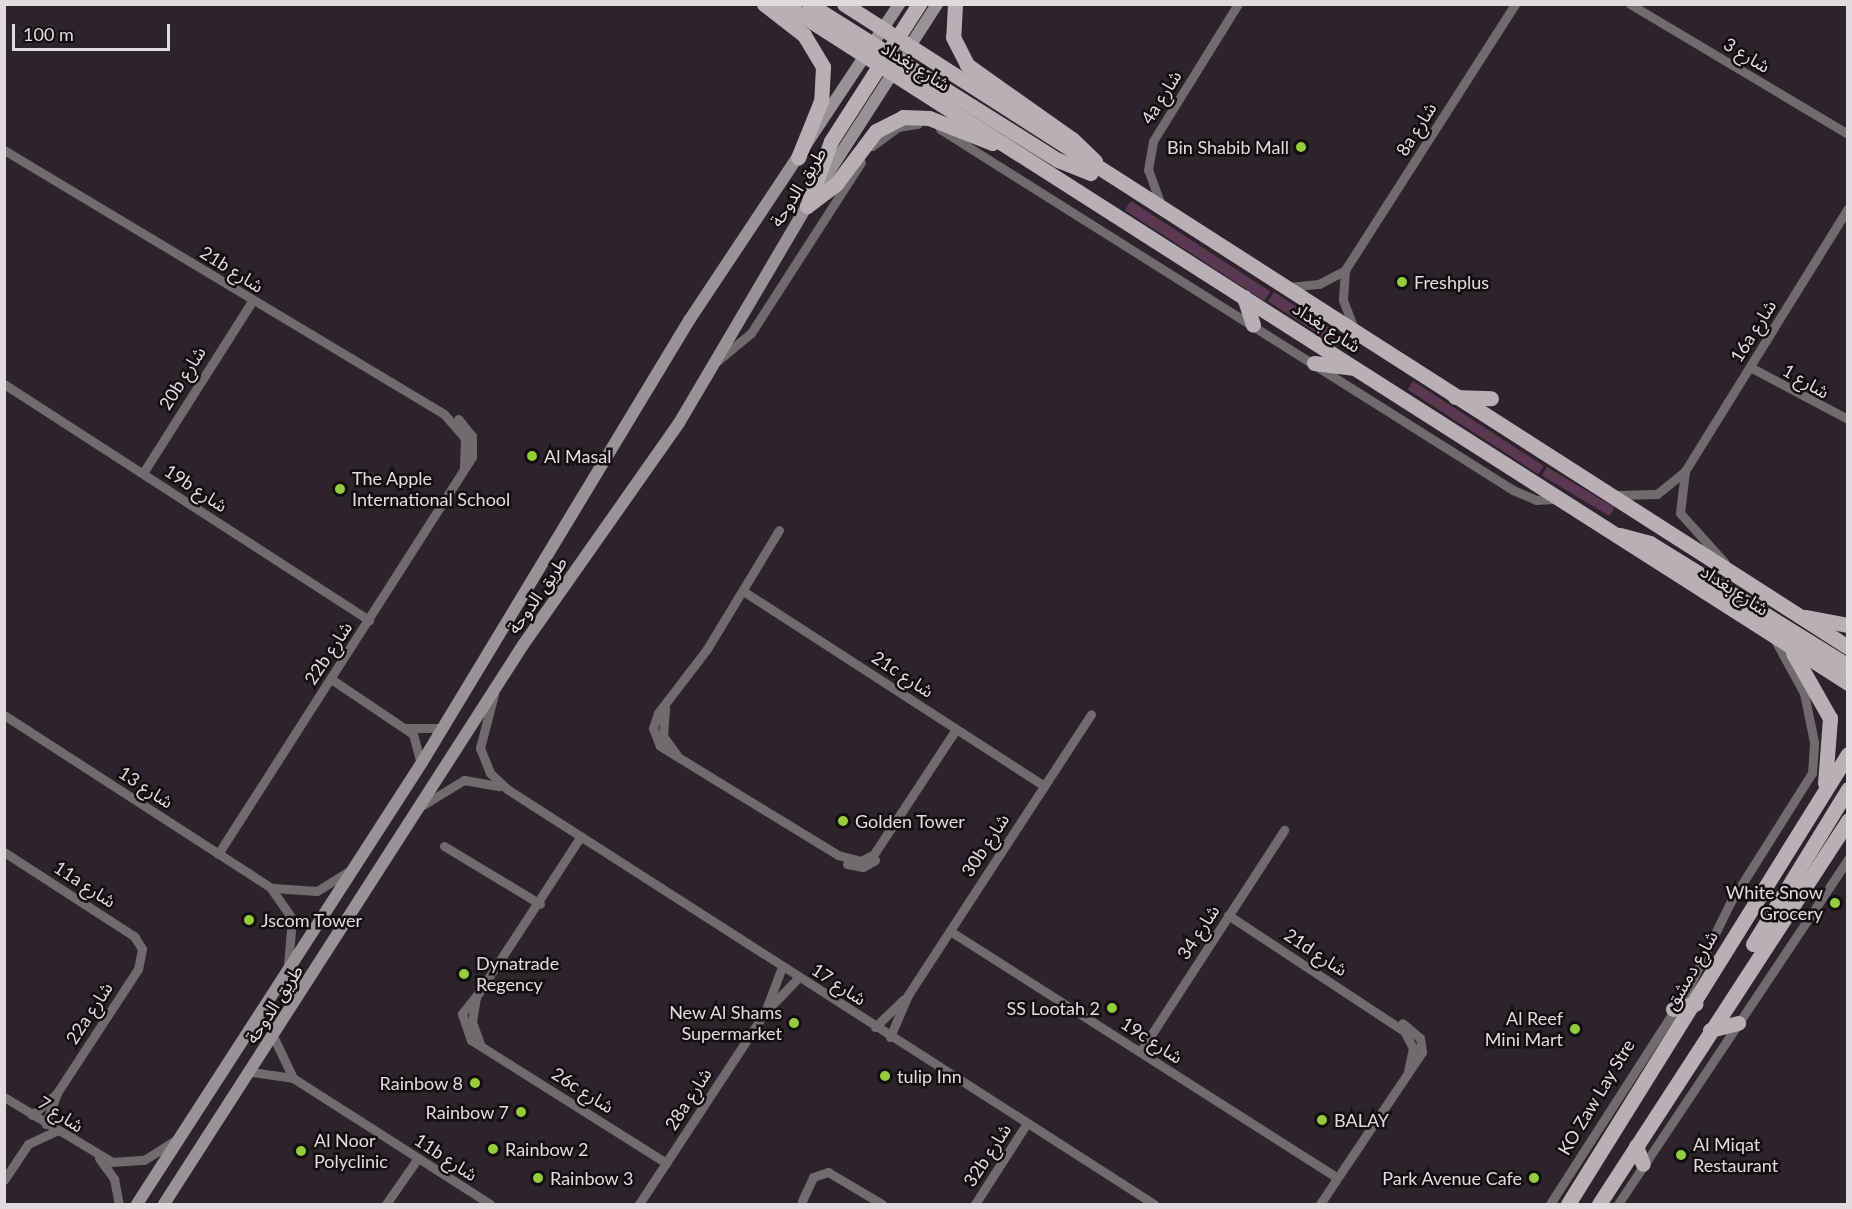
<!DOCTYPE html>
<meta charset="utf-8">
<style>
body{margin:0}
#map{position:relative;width:1852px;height:1209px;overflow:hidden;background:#2c242a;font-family:Lato,"Noto Sans Arabic",sans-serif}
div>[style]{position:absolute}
.green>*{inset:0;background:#5b3851;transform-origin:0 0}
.minor>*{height:9px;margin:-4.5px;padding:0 4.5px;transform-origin:4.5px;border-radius:4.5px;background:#706c6e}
.secondary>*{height:12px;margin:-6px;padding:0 6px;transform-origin:6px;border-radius:6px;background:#999297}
.primary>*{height:15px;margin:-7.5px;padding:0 7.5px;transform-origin:7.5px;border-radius:7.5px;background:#b9b0b6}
.dots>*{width:16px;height:16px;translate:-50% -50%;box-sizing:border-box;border:3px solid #120f11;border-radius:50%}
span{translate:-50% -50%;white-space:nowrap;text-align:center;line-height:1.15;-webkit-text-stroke:5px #120f11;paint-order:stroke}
.street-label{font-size:18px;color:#e0dbde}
.poi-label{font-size:18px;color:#e0dbde}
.right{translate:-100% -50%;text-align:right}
.left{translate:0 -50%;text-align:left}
.frame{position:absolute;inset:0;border:6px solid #e0dbde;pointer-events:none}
.scale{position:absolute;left:12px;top:24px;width:158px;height:27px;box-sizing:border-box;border:3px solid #e0dbde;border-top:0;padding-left:8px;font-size:18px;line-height:21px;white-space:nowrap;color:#e0dbde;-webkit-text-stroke:4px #120f11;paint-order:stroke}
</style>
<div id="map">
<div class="green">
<div style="left:1131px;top:201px;width:166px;height:11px;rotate:33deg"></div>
<div style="left:1274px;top:292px;width:82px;height:11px;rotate:33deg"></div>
<div style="left:1413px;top:381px;width:156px;height:10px;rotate:33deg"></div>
<div style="left:1547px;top:467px;width:79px;height:10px;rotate:31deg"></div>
</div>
<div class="minor">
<div style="left:1630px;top:4px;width:254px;rotate:30.8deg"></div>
<div style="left:940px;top:129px;width:677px;rotate:32.21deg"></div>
<div style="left:1513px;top:490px;width:25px;rotate:23deg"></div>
<div style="left:1536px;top:500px;width:22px;rotate:-3deg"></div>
<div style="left:872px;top:146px;width:32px;rotate:-36deg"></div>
<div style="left:898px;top:127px;width:20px;rotate:-9deg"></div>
<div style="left:4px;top:150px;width:513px;rotate:30.96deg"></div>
<div style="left:444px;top:414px;width:32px;rotate:49deg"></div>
<div style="left:465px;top:438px;width:31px;rotate:92deg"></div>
<div style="left:1161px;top:205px;width:37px;rotate:-110deg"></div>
<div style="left:1148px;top:170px;width:29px;rotate:-80deg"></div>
<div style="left:1153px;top:141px;width:161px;rotate:-58.2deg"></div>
<div style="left:1345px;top:270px;width:30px;rotate:94deg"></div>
<div style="left:1343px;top:300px;width:30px;rotate:69deg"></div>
<div style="left:1289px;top:287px;width:30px;rotate:-6deg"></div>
<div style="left:1319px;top:284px;width:30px;rotate:-28deg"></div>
<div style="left:1345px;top:270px;width:316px;rotate:-57.4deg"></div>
<div style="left:716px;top:362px;width:45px;rotate:-39.6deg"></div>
<div style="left:751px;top:333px;width:203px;rotate:-57.2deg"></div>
<div style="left:1750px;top:367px;width:111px;rotate:28deg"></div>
<div style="left:4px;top:384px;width:435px;rotate:32.9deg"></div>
<div style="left:1685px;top:471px;width:42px;rotate:96.8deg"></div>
<div style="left:1680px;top:513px;width:67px;rotate:48deg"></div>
<div style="left:143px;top:473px;width:204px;rotate:-57.6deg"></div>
<div style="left:1616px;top:495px;width:41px;rotate:-1.4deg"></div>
<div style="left:1657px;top:494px;width:36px;rotate:-39deg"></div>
<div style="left:1685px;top:471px;width:309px;rotate:-58.2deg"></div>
<div style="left:779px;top:530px;width:139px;rotate:121.2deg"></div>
<div style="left:707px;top:649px;width:81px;rotate:127.4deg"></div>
<div style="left:658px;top:713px;width:16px;rotate:108deg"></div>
<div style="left:653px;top:728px;width:19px;rotate:69deg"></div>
<div style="left:660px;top:746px;width:209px;rotate:31.5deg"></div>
<div style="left:838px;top:855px;width:24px;rotate:15deg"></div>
<div style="left:861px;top:861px;width:15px;rotate:-28deg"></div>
<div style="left:874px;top:854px;width:149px;rotate:-56.7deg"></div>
<div style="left:743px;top:591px;width:359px;rotate:32.9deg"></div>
<div style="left:331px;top:679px;width:99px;rotate:33.9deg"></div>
<div style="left:413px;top:734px;width:30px;rotate:75deg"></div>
<div style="left:494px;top:694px;width:56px;rotate:104.5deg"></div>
<div style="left:480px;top:748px;width:27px;rotate:68deg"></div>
<div style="left:490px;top:773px;width:23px;rotate:43deg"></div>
<div style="left:507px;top:789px;width:769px;rotate:32.68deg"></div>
<div style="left:665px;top:708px;width:28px;rotate:94deg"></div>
<div style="left:663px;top:736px;width:24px;rotate:54deg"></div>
<div style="left:4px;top:715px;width:317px;rotate:32.9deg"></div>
<div style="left:270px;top:887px;width:39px;rotate:55deg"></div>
<div style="left:292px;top:919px;width:46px;rotate:95deg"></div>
<div style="left:405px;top:728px;width:38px"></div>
<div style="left:423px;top:805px;width:48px;rotate:-31.4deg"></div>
<div style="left:464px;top:780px;width:36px;rotate:10deg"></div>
<div style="left:444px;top:846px;width:112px;rotate:31.1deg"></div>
<div style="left:4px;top:852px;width:155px;rotate:32.9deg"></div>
<div style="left:134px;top:936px;width:15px;rotate:58deg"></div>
<div style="left:142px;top:949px;width:20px;rotate:101deg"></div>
<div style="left:138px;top:969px;width:148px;rotate:123.2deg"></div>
<div style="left:57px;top:1093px;width:33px;rotate:110deg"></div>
<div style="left:218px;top:854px;width:471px;rotate:-57.4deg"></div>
<div style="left:472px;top:457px;width:21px;rotate:-90deg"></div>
<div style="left:472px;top:436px;width:22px;rotate:-129deg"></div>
<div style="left:847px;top:864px;width:16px;rotate:11deg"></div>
<div style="left:863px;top:867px;width:14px;rotate:-30deg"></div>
<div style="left:273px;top:888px;width:44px;rotate:3.9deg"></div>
<div style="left:317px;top:891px;width:39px;rotate:-32deg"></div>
<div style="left:1228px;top:915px;width:211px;rotate:33.4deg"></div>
<div style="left:1404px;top:1031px;width:19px;rotate:62deg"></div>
<div style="left:1413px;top:1048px;width:25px;rotate:102deg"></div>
<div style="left:950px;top:931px;width:459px;rotate:32.5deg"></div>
<div style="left:479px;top:992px;width:28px;rotate:128deg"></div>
<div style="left:462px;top:1014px;width:28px;rotate:71deg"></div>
<div style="left:471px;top:1040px;width:231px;rotate:32.2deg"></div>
<div style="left:769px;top:1008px;width:43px;rotate:-45.9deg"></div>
<div style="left:875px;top:1027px;width:40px;rotate:-44deg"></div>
<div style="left:890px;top:1037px;width:46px;rotate:-66.8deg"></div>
<div style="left:908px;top:995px;width:335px;rotate:-56.9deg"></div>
<div style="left:274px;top:1038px;width:44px;rotate:64.6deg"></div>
<div style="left:480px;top:1044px;width:23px;rotate:-110deg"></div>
<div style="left:472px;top:1022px;width:25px;rotate:-81deg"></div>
<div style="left:476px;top:997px;width:192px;rotate:-56.9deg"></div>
<div style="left:1140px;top:1052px;width:265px;rotate:-57deg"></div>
<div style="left:252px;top:1072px;width:41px;rotate:8.3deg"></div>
<div style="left:293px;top:1078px;width:234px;rotate:32.6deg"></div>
<div style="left:4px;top:1097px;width:126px;rotate:31deg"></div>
<div style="left:112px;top:1162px;width:32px;rotate:-4deg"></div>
<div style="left:144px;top:1160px;width:36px;rotate:-32deg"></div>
<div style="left:32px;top:1115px;width:33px;rotate:-41deg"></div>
<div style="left:99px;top:1158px;width:26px;rotate:54deg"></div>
<div style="left:114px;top:1179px;width:25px;rotate:79deg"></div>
<div style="left:4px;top:1180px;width:43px;rotate:-56.3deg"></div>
<div style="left:28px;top:1144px;width:31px;rotate:-25deg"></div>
<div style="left:802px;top:1201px;width:26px;rotate:-65deg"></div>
<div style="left:813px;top:1177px;width:16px;rotate:-18deg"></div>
<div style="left:828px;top:1172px;width:63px;rotate:30.7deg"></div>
<div style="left:386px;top:1204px;width:56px;rotate:-55.2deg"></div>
<div style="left:639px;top:1204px;width:230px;rotate:-56.7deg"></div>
<div style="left:765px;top:1012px;width:48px;rotate:-69.3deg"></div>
<div style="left:975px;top:1204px;width:96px;rotate:-57.3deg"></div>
<div style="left:1320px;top:1204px;width:183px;rotate:-56.1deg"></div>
<div style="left:1422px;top:1052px;width:14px;rotate:-98deg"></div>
<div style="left:1420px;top:1038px;width:23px;rotate:-140deg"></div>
<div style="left:1550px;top:1204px;width:255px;rotate:-57.3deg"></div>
<div style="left:1688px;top:989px;width:96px;rotate:-64deg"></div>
<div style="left:1730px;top:903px;width:154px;rotate:-57.8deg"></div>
<div style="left:1812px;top:773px;width:31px;rotate:-86deg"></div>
<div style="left:1814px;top:742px;width:50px;rotate:-101.5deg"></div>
<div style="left:1804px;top:693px;width:60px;rotate:-118.7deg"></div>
<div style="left:1618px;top:1204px;width:415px;rotate:-56.3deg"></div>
</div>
<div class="secondary">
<div style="left:137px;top:1204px;width:524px;rotate:-57.16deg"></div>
<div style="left:421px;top:764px;width:520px;rotate:-58.85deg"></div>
<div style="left:690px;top:319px;width:378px;rotate:-56.4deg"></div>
<div style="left:164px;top:1204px;width:664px;rotate:-57.29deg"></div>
<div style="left:523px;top:645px;width:271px;rotate:-54.9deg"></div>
<div style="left:679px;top:423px;width:252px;rotate:-59.5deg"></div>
<div style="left:807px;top:206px;width:240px;rotate:-57.2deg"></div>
</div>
<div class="primary">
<div style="left:764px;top:4px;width:51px;rotate:37.8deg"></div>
<div style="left:804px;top:35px;width:37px;rotate:59deg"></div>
<div style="left:823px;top:67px;width:34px;rotate:93deg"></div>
<div style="left:821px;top:101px;width:61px;rotate:112deg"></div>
<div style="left:784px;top:4px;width:1262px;rotate:32.54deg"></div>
<div style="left:809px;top:4px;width:294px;rotate:32.1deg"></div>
<div style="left:1058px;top:160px;width:35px;rotate:22deg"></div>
<div style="left:844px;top:4px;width:1192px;rotate:32.64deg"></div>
<div style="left:955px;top:4px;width:33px;rotate:93deg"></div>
<div style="left:953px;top:37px;width:31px;rotate:63deg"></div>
<div style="left:967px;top:65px;width:128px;rotate:35.2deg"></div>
<div style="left:1072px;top:139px;width:32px;rotate:44deg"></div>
<div style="left:807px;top:206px;width:36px;rotate:-37deg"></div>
<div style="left:836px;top:184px;width:66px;rotate:-53deg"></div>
<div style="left:876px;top:131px;width:30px;rotate:-27deg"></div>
<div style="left:903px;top:117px;width:26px;rotate:2deg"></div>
<div style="left:929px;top:118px;width:68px;rotate:21.6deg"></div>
<div style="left:807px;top:206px;width:69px;rotate:-69.7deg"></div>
<div style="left:831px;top:141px;width:163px;rotate:-57.3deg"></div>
<div style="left:1244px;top:297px;width:29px;rotate:72deg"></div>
<div style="left:1314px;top:363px;width:39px;rotate:7deg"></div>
<div style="left:1455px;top:397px;width:36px;rotate:2deg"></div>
<div style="left:1620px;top:535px;width:31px;rotate:15deg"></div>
<div style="left:1650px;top:543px;width:233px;rotate:31.8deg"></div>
<div style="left:1806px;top:617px;width:43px;rotate:10.8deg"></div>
<div style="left:1793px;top:653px;width:75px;rotate:60.4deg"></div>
<div style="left:1830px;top:718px;width:65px;rotate:94.4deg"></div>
<div style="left:1753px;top:944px;width:182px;rotate:-58.5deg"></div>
<div style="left:1673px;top:1009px;width:23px;rotate:-13deg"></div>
<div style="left:1710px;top:1030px;width:29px;rotate:-14deg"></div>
<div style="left:1636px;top:1146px;width:19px;rotate:69deg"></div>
<div style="left:1568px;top:1204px;width:530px;rotate:-58.11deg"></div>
<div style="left:1599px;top:1204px;width:458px;rotate:-57deg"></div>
</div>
<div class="dots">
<div style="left:1301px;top:147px;background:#94cc3c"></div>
<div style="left:1402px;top:282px;background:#94cc3c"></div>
<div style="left:532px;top:456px;background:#94cc3c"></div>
<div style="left:340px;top:489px;background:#94cc3c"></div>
<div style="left:843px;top:821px;background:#94cc3c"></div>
<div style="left:1835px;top:903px;background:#94cc3c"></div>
<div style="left:249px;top:920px;background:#94cc3c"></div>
<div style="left:464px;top:974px;background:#94cc3c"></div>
<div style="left:1112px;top:1008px;background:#94cc3c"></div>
<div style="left:794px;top:1023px;background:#94cc3c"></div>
<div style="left:1575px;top:1029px;background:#94cc3c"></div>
<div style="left:885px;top:1076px;background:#94cc3c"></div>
<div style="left:475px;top:1083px;background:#94cc3c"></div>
<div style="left:521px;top:1112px;background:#94cc3c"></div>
<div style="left:1322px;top:1120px;background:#94cc3c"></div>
<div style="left:493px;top:1149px;background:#94cc3c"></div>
<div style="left:301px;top:1151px;background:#94cc3c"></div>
<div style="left:1681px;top:1155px;background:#94cc3c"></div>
<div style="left:538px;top:1178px;background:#94cc3c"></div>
<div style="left:1534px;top:1178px;background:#94cc3c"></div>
</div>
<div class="street-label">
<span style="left:1747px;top:55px;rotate:31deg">شارع 3</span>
<span style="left:916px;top:66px;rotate:32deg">شارع بغداد</span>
<span style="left:1161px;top:97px;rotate:-58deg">4a شارع</span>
<span style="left:1416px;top:129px;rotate:-58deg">8a شارع</span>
<span style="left:798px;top:187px;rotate:-58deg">طريق الدوحة</span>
<span style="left:232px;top:269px;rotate:32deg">21b شارع</span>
<span style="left:1327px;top:327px;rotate:33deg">شارع بغداد</span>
<span style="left:1753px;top:331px;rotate:-58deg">16a شارع</span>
<span style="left:182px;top:378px;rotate:-58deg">20b شارع</span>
<span style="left:1806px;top:381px;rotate:30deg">شارع 1</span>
<span style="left:196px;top:488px;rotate:33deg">19b شارع</span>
<span style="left:1735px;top:590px;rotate:33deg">شارع بغداد</span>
<span style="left:537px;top:595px;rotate:-55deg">طريق الدوحة</span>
<span style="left:328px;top:653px;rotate:-57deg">22b شارع</span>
<span style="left:903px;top:674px;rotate:33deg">21c شارع</span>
<span style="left:146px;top:787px;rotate:33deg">شارع 13</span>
<span style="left:985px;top:845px;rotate:-57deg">30b شارع</span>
<span style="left:85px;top:884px;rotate:33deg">11a شارع</span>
<span style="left:1198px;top:932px;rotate:-57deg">شارع 34</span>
<span style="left:1316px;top:952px;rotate:33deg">21d شارع</span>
<span style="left:1691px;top:970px;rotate:-60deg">شارع دمشق</span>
<span style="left:839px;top:984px;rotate:33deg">شارع 17</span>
<span style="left:274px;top:1004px;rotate:-57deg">طريق الدوحة</span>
<span style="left:89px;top:1013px;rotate:-57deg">22a شارع</span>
<span style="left:1152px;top:1040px;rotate:33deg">19c شارع</span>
<span style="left:583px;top:1090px;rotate:32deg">26c شارع</span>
<span style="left:1596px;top:1097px;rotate:-59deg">KO Zaw Lay Stre</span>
<span style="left:688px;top:1099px;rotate:-57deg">28a شارع</span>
<span style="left:61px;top:1114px;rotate:33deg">شارع 7</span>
<span style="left:987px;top:1155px;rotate:-57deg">32b شارع</span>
<span style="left:446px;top:1157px;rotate:33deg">11b شارع</span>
</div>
<div class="poi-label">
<span class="right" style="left:1289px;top:147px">Bin Shabib Mall</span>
<span class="left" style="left:1414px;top:282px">Freshplus</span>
<span class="left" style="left:544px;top:456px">Al Masal</span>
<span class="left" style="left:352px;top:489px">The Apple<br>International School</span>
<span class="left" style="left:855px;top:821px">Golden Tower</span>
<span class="right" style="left:1823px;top:903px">White Snow<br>Grocery</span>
<span class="left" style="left:261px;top:920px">Jscom Tower</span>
<span class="left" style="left:476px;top:974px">Dynatrade<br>Regency</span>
<span class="right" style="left:1100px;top:1008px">SS Lootah 2</span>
<span class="right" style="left:782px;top:1023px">New Al Shams<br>Supermarket</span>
<span class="right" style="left:1563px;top:1029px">Al Reef<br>Mini Mart</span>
<span class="left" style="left:897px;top:1076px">tulip Inn</span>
<span class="right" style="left:463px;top:1083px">Rainbow 8</span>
<span class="right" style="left:509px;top:1112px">Rainbow 7</span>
<span class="left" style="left:1334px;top:1120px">BALAY</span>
<span class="left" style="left:314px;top:1151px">Al Noor<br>Polyclinic</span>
<span class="left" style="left:1693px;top:1155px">Al Miqat<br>Restaurant</span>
<span class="left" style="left:505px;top:1149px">Rainbow 2</span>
<span class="left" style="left:550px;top:1178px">Rainbow 3</span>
<span class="right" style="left:1522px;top:1178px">Park Avenue Cafe</span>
</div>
<div class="frame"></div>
<div class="scale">100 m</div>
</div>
